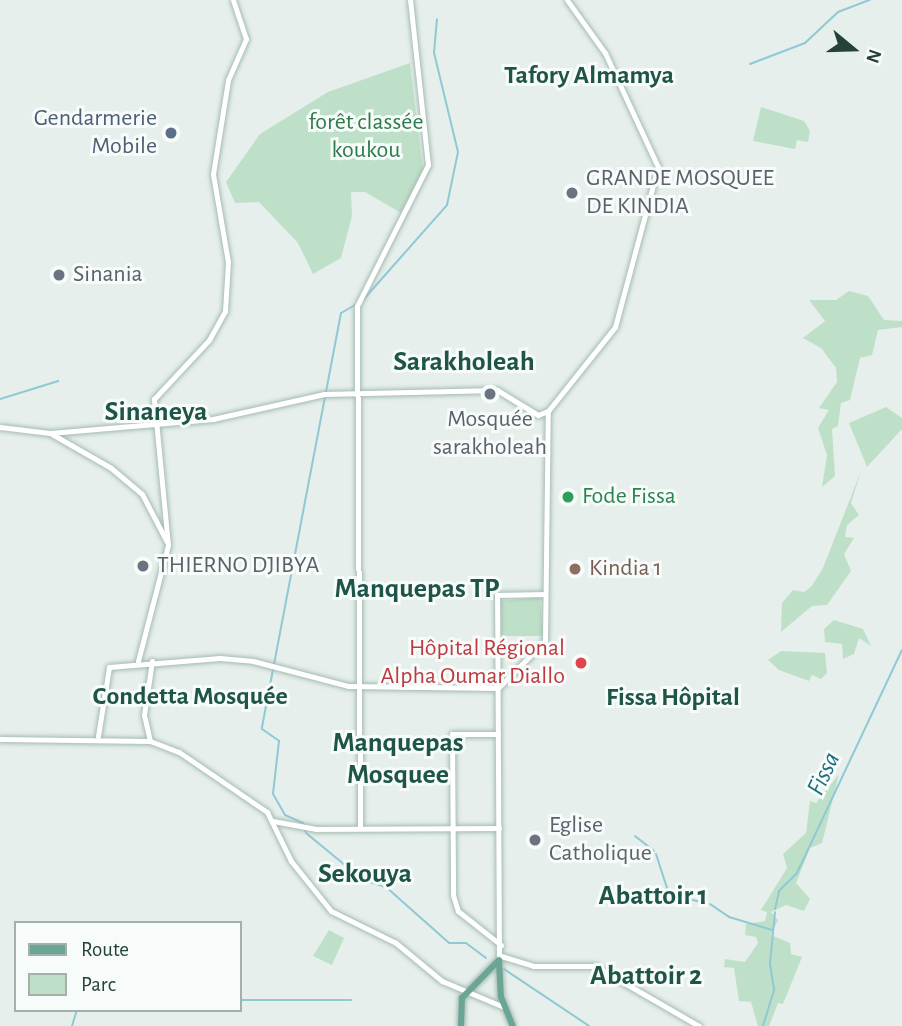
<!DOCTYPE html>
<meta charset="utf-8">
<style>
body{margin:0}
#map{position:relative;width:902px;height:1026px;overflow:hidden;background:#e6efeb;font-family:"Alegreya Sans",sans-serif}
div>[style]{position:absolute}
.green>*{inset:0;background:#bfe0c8}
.stream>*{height:2px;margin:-1px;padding:0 1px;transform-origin:1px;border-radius:1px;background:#8ec9d4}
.roads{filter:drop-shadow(0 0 2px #a4bbb3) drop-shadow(0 0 2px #a4bbb3)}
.secondary>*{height:5px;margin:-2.5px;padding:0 2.5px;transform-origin:2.5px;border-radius:2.5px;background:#fff}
.primary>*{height:6px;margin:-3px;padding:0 3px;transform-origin:3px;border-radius:3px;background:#6aa596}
.dots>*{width:19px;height:19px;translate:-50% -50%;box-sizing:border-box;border:4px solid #f7fbf9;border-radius:50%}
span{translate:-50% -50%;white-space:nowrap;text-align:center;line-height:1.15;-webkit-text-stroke:6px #f7fbf9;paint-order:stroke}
.service-label{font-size:24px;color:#4e5e75}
.right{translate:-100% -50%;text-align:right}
.park-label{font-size:24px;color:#2d7a4b}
.worship-label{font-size:24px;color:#5b616d}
.left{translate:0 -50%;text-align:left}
.leisure-label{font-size:24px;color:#27864d}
.education-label{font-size:24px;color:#785e54}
.health-label{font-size:24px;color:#be3a42}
.neighbourhood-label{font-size:26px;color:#1f5548;font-weight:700}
.water-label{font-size:26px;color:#1c6f80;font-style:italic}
.quarter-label{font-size:28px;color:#1f5548;font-weight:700}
.legend{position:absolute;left:14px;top:921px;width:228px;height:91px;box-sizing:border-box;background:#f7fbf9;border:2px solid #a3b1ad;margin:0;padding:9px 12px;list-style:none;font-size:21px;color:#24423a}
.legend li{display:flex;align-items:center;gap:14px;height:35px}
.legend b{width:35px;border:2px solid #a3b1ad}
.north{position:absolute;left:818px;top:14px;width:70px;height:70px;-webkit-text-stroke:5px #f7fbf9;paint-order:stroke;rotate:109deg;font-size:19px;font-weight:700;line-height:28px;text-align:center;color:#24423a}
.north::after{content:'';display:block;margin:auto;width:24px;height:32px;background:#24423a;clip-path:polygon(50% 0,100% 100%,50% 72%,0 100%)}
</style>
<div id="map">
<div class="green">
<div style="clip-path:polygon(410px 63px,423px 170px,401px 213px,365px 192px,351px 192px,352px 216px,341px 258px,313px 274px,298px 243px,259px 202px,235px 203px,226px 182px,260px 134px,328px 92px)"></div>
<div style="clip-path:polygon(761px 107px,804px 121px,810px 131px,808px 142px,797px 140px,795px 149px,753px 141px)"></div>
<div style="clip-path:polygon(849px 291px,868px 296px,884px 320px,902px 321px,902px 327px,878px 330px,872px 355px,860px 358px,850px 400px,841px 403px,838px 426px,832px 429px,835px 476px,822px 487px,827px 455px,818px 428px,829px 410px,819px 408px,837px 382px,836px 368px,821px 348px,803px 338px,825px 321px,809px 300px,836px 300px)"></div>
<div style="clip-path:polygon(886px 407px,902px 418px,902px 429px,867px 467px,849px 423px)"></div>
<div style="clip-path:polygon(861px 471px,851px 503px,859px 515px,847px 525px,845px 537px,854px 538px,844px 554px,851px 571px,827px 605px,812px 606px,781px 632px,782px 603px,793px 590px,804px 592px,811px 587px,823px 568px)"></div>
<div style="clip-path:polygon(540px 597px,543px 636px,501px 636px,501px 601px)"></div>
<div style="clip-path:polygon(834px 620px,863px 629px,871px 646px,859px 638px,854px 654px,843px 659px,842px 644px,825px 642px,824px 629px)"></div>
<div style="clip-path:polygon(781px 651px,825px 653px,827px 673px,821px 679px,812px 675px,809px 681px,779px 670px,768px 660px)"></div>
<div style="clip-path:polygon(839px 774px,822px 843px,810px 848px,796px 883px,810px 899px,804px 911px,786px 905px,771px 912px,778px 920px,771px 935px,790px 943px,791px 954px,802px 957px,783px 1004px,778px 1003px,769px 1026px,758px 1026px,751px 1002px,739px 1001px,734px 968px,724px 967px,725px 959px,745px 962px,758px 943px,756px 937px,745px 935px,746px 924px,765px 921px,767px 912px,761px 910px,787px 868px,783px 854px,806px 833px,810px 801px,816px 803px)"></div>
<div style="clip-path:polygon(329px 930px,344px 938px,332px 965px,313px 956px)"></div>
</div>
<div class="stream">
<div style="left:750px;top:64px;width:59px;rotate:-20.9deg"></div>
<div style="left:805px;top:43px;width:45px;rotate:-43.2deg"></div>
<div style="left:838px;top:12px;width:34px;rotate:-21deg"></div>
<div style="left:363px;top:300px;width:127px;rotate:-48.5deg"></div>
<div style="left:447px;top:205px;width:54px;rotate:-78.3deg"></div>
<div style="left:458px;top:152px;width:102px;rotate:-103.6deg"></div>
<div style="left:434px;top:53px;width:34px;rotate:-85deg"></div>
<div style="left:355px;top:305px;width:16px;rotate:150deg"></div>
<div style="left:341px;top:313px;width:423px;rotate:100.8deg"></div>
<div style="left:262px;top:729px;width:21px;rotate:35deg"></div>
<div style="left:279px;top:741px;width:53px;rotate:96.5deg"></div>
<div style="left:273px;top:794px;width:24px;rotate:60deg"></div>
<div style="left:285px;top:815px;width:20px;rotate:24deg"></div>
<div style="left:303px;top:823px;width:10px;rotate:73deg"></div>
<div style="left:306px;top:833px;width:74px;rotate:39.5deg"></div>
<div style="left:363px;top:880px;width:24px;rotate:17deg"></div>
<div style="left:386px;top:887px;width:84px;rotate:41.6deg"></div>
<div style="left:449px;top:943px;width:17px"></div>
<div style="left:466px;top:943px;width:25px;rotate:37deg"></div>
<div style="left:0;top:399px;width:61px;rotate:-17.2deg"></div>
<div style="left:635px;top:836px;width:24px;rotate:38deg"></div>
<div style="left:656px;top:854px;width:42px;rotate:72deg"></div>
<div style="left:669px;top:894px;width:38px;rotate:14deg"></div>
<div style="left:710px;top:904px;width:23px;rotate:34deg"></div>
<div style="left:729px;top:917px;width:45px;rotate:16.8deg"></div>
<div style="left:775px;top:909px;width:18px;rotate:-77deg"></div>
<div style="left:779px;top:891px;width:25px;rotate:-45deg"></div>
<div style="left:797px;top:873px;width:246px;rotate:-64.8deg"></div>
<div style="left:504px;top:969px;width:102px;rotate:33.8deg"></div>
<div style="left:240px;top:1000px;width:111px"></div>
<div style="left:72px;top:1026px;width:17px;rotate:-73deg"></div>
<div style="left:763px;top:1026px;width:39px;rotate:-73deg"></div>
<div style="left:774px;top:989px;width:26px;rotate:-99deg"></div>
<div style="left:770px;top:963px;width:51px;rotate:-84.4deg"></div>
</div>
<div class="roads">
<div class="secondary">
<div style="left:0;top:427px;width:50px;rotate:6.8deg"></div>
<div style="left:50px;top:433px;width:70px;rotate:29.8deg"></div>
<div style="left:111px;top:468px;width:40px;rotate:40deg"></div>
<div style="left:142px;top:494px;width:54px;rotate:62.5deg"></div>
<div style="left:50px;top:433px;width:164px;rotate:-4.9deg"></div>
<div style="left:213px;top:419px;width:114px;rotate:-12.7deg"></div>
<div style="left:324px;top:394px;width:173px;rotate:-1.3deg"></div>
<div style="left:497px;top:390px;width:48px;rotate:31.4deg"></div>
<div style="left:538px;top:415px;width:11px;rotate:-22deg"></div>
<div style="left:138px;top:661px;width:120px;rotate:-75.5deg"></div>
<div style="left:168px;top:545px;width:147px;rotate:-95.5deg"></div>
<div style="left:154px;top:399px;width:81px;rotate:-47deg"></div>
<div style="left:209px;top:340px;width:33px;rotate:-61deg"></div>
<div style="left:225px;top:311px;width:49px;rotate:-86.5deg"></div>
<div style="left:228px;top:262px;width:89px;rotate:-99.7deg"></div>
<div style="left:213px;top:174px;width:95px;rotate:-80.9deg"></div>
<div style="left:228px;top:80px;width:45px;rotate:-66.3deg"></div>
<div style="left:246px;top:39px;width:41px;rotate:-108.4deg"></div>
<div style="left:152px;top:661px;width:55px;rotate:98.4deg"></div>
<div style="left:144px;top:715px;width:27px;rotate:77deg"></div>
<div style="left:150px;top:741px;width:31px;rotate:21deg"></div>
<div style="left:179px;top:752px;width:107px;rotate:34.3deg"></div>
<div style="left:267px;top:812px;width:55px;rotate:63.9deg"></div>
<div style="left:291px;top:861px;width:64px;rotate:51.3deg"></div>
<div style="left:331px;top:911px;width:72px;rotate:26.2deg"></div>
<div style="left:396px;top:943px;width:60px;rotate:39.6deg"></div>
<div style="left:442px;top:981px;width:67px;rotate:22.8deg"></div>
<div style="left:498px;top:734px;width:46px;rotate:180deg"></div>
<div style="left:452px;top:734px;width:161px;rotate:89.6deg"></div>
<div style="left:453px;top:895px;width:17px;rotate:73deg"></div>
<div style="left:458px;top:911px;width:55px;rotate:38.3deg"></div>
<div style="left:98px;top:736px;width:70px;rotate:-80.9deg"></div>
<div style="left:109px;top:667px;width:111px;rotate:-4.6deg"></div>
<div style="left:220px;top:658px;width:33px;rotate:5deg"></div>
<div style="left:253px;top:661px;width:98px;rotate:14.7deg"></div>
<div style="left:348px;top:686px;width:150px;rotate:0.8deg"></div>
<div style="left:498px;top:688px;width:66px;rotate:-45deg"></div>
<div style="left:545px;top:641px;width:230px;rotate:-89.3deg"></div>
<div style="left:548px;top:411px;width:107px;rotate:-51.4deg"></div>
<div style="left:615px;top:327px;width:166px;rotate:-75deg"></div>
<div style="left:658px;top:167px;width:126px;rotate:-114.9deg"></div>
<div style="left:605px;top:53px;width:65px;rotate:-125.6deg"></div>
<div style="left:0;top:739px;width:150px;rotate:0.8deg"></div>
<div style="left:273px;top:821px;width:44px;rotate:10.5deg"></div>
<div style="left:316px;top:829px;width:183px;rotate:-0.3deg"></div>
<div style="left:360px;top:828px;width:522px;rotate:-90.33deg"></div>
<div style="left:357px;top:306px;width:158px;rotate:-63.3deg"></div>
<div style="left:428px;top:165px;width:166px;rotate:-96.2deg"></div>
<div style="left:501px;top:956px;width:34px;rotate:17deg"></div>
<div style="left:533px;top:966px;width:62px"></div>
<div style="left:595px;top:966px;width:120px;rotate:30deg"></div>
<div style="left:499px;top:960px;width:365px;rotate:-90.3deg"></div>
<div style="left:497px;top:595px;width:48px;rotate:-1.2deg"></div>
</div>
<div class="primary">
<div style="left:499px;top:961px;width:36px;rotate:87deg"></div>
<div style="left:501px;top:997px;width:31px;rotate:68deg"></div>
<div style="left:461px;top:1026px;width:28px;rotate:-88deg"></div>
<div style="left:462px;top:998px;width:53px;rotate:-45.8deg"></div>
</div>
</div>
<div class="dots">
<div style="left:171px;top:133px;background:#5c6f8a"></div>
<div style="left:572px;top:193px;background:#6b7280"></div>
<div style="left:59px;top:275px;background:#6b7280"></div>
<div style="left:490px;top:394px;background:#6b7280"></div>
<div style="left:568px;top:497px;background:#2e9e5b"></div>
<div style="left:143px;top:566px;background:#6b7280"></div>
<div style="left:575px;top:569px;background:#8d6e63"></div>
<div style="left:581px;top:663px;background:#e0444e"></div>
<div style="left:535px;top:840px;background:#6b7280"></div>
</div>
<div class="service-label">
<span class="right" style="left:157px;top:133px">Gendarmerie<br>Mobile</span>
</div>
<div class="park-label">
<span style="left:366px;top:137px">forêt classée<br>koukou</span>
</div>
<div class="worship-label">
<span class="left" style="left:586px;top:193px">GRANDE MOSQUEE<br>DE KINDIA</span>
<span class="left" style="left:73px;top:275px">Sinania</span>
<span style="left:490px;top:434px">Mosquée<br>sarakholeah</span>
<span class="left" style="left:157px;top:566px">THIERNO DJIBYA</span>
<span class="left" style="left:549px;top:840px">Eglise<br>Catholique</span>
</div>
<div class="leisure-label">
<span class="left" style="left:582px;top:497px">Fode Fissa</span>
</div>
<div class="education-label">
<span class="left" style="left:589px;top:569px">Kindia 1</span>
</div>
<div class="health-label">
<span class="right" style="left:565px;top:663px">Hôpital Régional<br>Alpha Oumar Diallo</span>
</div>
<div class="neighbourhood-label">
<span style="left:589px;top:76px">Tafory Almamya</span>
<span style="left:190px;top:697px">Сondetta Mosquée</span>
<span style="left:673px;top:698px">Fissa Hôpital</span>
</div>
<div class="water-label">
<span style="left:824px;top:774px;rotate:-65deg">Fissa</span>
</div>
<div class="quarter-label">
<span style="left:464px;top:362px">Sarakholeah</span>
<span style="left:156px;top:412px">Sinaneya</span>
<span style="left:417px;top:589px">Manquepas TP</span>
<span style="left:398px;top:759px">Manquepas<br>Mosquee</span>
<span style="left:365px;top:874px">Sekouya</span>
<span style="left:653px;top:896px">Abattoir 1</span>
<span style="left:646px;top:976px">Abattoir 2</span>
</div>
<ul class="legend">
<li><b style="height:9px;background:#6aa596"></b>Route</li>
<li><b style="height:19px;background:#bfe0c8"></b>Parc</li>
</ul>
<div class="north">N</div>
</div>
